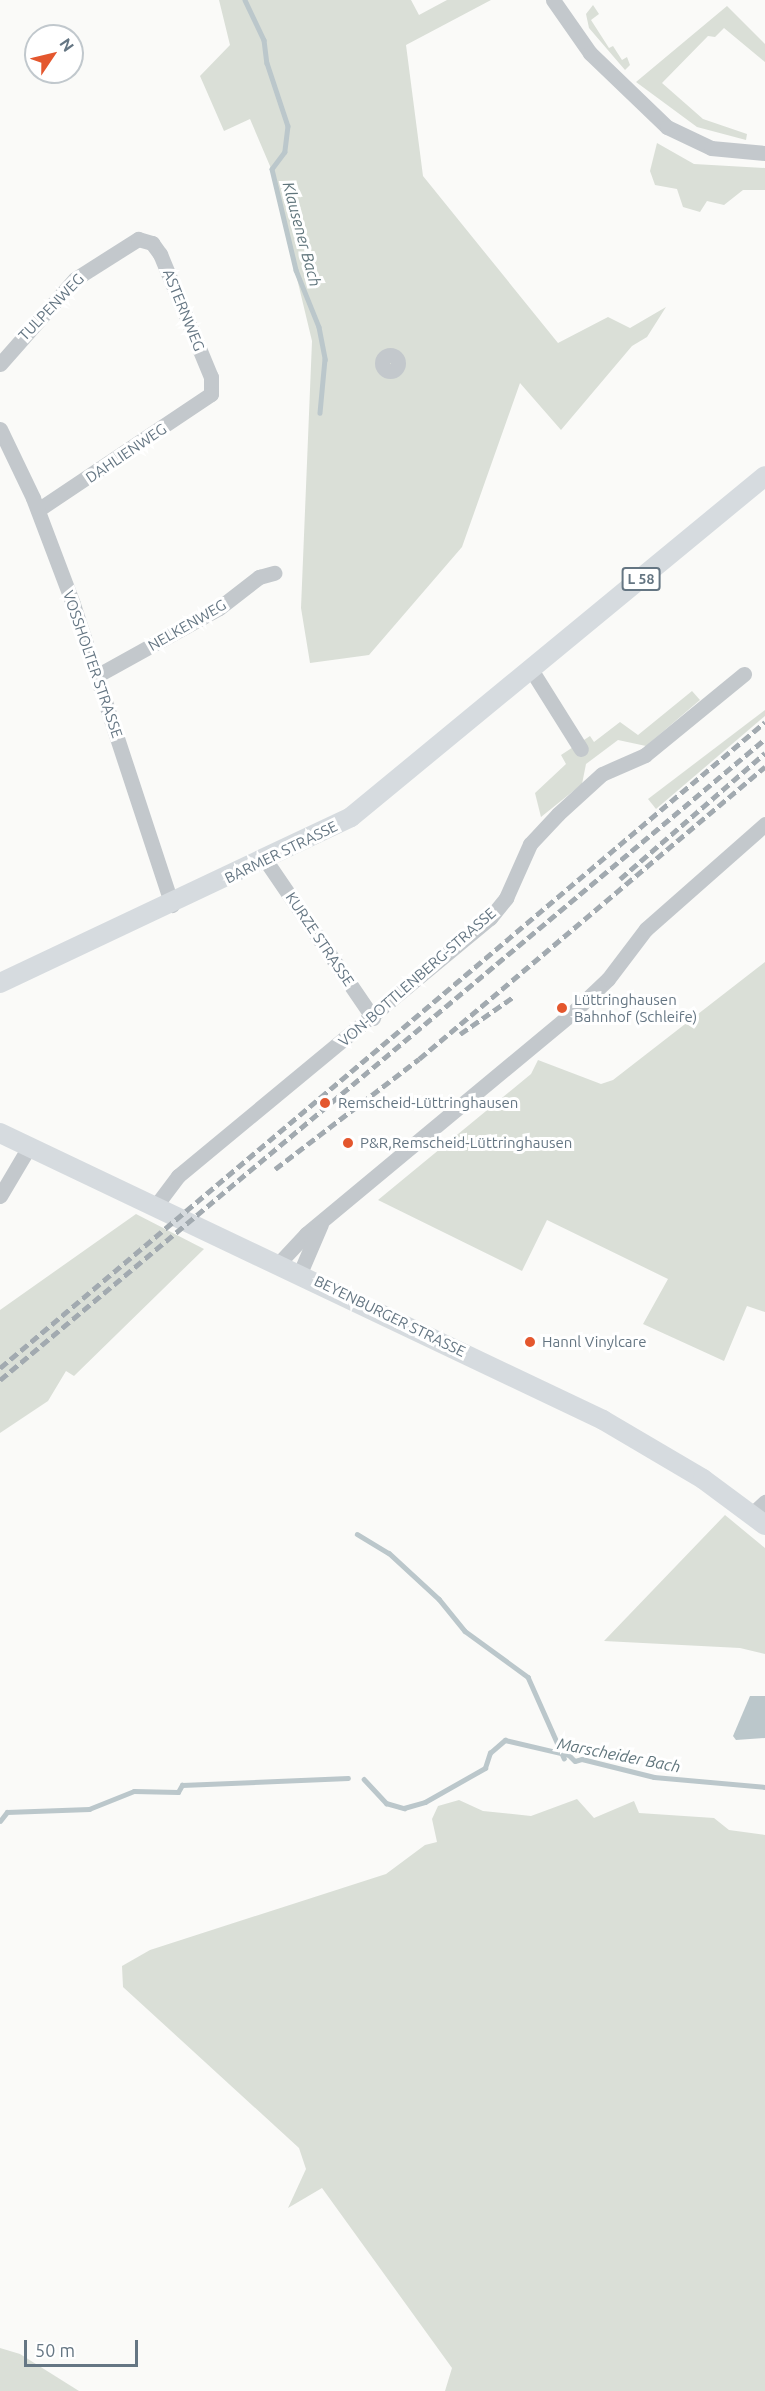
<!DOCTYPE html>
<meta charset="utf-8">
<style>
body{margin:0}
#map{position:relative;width:765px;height:2391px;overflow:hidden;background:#fafaf8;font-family:Ubuntu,sans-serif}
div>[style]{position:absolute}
.green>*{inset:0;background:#dadfd7}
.water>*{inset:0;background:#bbc7cb}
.stream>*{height:4.5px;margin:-2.25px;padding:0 2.25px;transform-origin:2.25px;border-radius:2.25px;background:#bbc7cb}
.minor>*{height:15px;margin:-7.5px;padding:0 7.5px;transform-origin:7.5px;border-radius:7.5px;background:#c3c8cc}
.minor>.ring{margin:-7.5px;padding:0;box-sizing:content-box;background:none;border:15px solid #c3c8cc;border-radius:50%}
.major>*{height:20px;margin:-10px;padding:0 10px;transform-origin:10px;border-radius:10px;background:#d6dbdf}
.rail>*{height:4.5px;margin-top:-2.25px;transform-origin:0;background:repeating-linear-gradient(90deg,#a2aab0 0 9px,transparent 0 13.5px)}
.dots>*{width:16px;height:16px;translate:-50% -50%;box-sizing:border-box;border:3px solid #fff;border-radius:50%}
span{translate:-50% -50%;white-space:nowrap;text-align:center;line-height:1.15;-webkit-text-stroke:6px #fff;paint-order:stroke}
.shield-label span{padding:2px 4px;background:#fff;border:2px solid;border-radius:4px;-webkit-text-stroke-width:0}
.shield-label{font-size:14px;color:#657683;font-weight:700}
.street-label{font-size:15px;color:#657683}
.poi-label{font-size:15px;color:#657683}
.left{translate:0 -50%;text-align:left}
.water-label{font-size:16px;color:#60757c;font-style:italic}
.north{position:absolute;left:24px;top:24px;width:60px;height:60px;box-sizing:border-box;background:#fff;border:2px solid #c1c8cd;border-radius:50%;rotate:55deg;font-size:16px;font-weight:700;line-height:24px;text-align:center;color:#657683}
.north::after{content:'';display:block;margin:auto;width:21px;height:27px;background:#e4572e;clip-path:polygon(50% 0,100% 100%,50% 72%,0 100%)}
.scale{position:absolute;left:24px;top:2340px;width:114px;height:27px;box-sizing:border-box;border:3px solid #657683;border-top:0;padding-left:8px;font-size:18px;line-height:21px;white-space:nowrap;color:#657683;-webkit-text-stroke:4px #fff;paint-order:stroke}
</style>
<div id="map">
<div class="green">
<div style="clip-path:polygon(219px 0,411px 0,419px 15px,447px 0,491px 0,406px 45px,423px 176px,558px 343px,608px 317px,630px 328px,666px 307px,647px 337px,632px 346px,561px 430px,520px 383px,462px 547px,369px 655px,310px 663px,301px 608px,312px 341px,270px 166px,250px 119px,224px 131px,200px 76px,230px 45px)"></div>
<div style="clip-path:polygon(593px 5px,599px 14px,591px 20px,609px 48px,613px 46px,622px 60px,627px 57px,630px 65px,625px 70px,589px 28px,586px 14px)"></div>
<div style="clip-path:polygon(727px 6px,765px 44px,765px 62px,724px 28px,715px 37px,708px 36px,662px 83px,703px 119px,747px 134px,746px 140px,697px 127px,636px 82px)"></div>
<div style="clip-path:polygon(657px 143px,694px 164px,765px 168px,765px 190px,743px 190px,724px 205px,707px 201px,700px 212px,683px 207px,677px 189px,655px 185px,650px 171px)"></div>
<div style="clip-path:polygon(692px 691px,700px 700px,646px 746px,618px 740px,586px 764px,582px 784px,541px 817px,535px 793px,566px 764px,561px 755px,590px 736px,594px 742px,620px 722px,638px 735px)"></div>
<div style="clip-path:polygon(765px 710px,765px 716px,656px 809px,648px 799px)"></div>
<div style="clip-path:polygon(765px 962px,765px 1312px,747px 1306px,724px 1361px,643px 1324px,668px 1279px,547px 1220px,522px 1271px,378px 1200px,531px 1074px,538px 1060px,601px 1084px,613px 1080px)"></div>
<div style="clip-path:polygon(136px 1214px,204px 1249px,74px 1376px,66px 1371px,48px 1401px,0 1433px,0 1310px)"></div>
<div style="clip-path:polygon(725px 1515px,765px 1548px,765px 1654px,740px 1648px,604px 1641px)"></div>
<div style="clip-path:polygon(577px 1799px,594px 1818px,634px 1801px,639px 1813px,714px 1818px,729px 1830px,765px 1835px,765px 2391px,445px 2391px,452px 2368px,322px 2188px,288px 2208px,306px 2169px,299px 2148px,123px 1987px,122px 1966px,150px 1950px,386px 1874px,425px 1845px,437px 1842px,432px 1819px,438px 1806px,459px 1800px,483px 1811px,531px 1816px)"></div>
<div style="clip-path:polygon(0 2348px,20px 2354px,79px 2391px,0 2391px)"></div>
</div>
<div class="water">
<div style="clip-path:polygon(750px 1696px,765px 1696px,765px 1738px,736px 1740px,733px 1736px)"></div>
</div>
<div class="stream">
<div style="left:245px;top:0;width:44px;rotate:64.6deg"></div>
<div style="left:264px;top:40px;width:23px;rotate:83deg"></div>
<div style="left:267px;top:63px;width:66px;rotate:71.6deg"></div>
<div style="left:288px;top:126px;width:26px;rotate:97deg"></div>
<div style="left:285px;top:152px;width:21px;rotate:127deg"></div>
<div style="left:272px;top:169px;width:104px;rotate:76.6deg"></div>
<div style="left:296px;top:270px;width:61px;rotate:68deg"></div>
<div style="left:319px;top:327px;width:33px;rotate:79deg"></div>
<div style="left:325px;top:359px;width:54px;rotate:95.3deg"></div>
<div style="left:357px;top:1534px;width:37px;rotate:31deg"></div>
<div style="left:389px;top:1553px;width:68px;rotate:42.6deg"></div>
<div style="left:439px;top:1599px;width:41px;rotate:50.9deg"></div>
<div style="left:465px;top:1631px;width:78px;rotate:36.1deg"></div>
<div style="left:528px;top:1677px;width:89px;rotate:66deg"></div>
<div style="left:364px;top:1779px;width:33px;rotate:47deg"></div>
<div style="left:386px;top:1803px;width:19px;rotate:16deg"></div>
<div style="left:404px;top:1808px;width:22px;rotate:-16deg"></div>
<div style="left:425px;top:1802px;width:69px;rotate:-29.5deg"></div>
<div style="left:485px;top:1768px;width:16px;rotate:-72deg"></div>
<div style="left:490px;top:1753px;width:20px;rotate:-41deg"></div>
<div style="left:505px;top:1740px;width:66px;rotate:13.2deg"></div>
<div style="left:569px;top:1755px;width:8px;rotate:45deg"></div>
<div style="left:575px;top:1761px;width:7px;rotate:-16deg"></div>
<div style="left:582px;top:1759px;width:74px;rotate:14deg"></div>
<div style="left:654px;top:1777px;width:111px;rotate:5.1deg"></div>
<div style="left:0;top:1821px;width:11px;rotate:-52deg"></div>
<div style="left:7px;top:1812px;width:82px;rotate:-2.1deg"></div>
<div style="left:89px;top:1809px;width:48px;rotate:-21.8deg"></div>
<div style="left:134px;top:1791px;width:44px;rotate:1.3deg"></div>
<div style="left:178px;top:1792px;width:8px;rotate:-60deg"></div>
<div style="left:182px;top:1785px;width:166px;rotate:-2.4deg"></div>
</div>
<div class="minor">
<div style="left:553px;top:0;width:65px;rotate:55.1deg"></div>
<div style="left:590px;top:53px;width:107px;rotate:43.9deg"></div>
<div style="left:667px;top:127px;width:49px;rotate:25.5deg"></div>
<div style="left:711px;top:148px;width:54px;rotate:5.3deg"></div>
<div class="ring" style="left:382px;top:355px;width:1px;height:1px"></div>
<div style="left:0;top:364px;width:113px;rotate:-48.6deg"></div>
<div style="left:75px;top:279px;width:75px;rotate:-32.4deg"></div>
<div style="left:138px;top:239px;width:15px;rotate:16deg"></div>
<div style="left:152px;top:243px;width:14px;rotate:54deg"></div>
<div style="left:160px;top:254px;width:133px;rotate:67.5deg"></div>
<div style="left:211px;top:377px;width:17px;rotate:90deg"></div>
<div style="left:211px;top:394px;width:208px;rotate:146.2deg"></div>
<div style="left:0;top:429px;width:76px;rotate:64.4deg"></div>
<div style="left:33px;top:498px;width:113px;rotate:69.3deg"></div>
<div style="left:73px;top:604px;width:317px;rotate:71.8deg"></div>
<div style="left:532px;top:671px;width:92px;rotate:57.9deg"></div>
<div style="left:98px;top:675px;width:138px;rotate:-29deg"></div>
<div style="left:219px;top:608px;width:51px;rotate:-37.8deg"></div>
<div style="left:259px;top:577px;width:16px;rotate:-15deg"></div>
<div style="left:266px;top:861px;width:190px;rotate:55.7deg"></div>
<div style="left:0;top:1196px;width:57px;rotate:-59.4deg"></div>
<div style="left:157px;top:1204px;width:35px;rotate:-53deg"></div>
<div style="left:178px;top:1176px;width:405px;rotate:-39.6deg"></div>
<div style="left:490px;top:918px;width:26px;rotate:-51deg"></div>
<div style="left:506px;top:898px;width:59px;rotate:-66deg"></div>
<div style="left:530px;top:844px;width:41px;rotate:-47deg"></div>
<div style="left:558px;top:814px;width:59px;rotate:-42.3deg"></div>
<div style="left:602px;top:774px;width:47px;rotate:-23.8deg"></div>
<div style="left:645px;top:755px;width:128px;rotate:-39.3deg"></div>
<div style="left:279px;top:1263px;width:40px;rotate:-47deg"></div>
<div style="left:306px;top:1234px;width:343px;rotate:-39.7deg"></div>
<div style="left:570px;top:1015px;width:52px;rotate:-43.5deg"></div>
<div style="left:608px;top:979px;width:63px;rotate:-52.8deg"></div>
<div style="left:646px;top:929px;width:159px;rotate:-41.4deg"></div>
<div style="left:300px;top:1273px;width:53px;rotate:-66.8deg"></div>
<div style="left:752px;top:1514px;width:18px;rotate:-43deg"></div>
</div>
<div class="major">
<div style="left:0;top:983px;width:388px;rotate:-25.3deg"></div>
<div style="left:351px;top:817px;width:536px;rotate:-39.48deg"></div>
<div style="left:0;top:1133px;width:668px;rotate:25.45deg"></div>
<div style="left:603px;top:1420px;width:116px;rotate:30.5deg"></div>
<div style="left:703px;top:1479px;width:77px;rotate:36.6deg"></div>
</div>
<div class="rail">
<div style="left:620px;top:879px;width:192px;rotate:-41deg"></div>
<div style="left:460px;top:1034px;width:65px;rotate:-34.9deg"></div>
<div style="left:275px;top:1169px;width:181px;rotate:-37.4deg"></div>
<div style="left:419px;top:1059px;width:453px;rotate:-40.2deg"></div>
<div style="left:0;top:1368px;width:1001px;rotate:-40.18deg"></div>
<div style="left:0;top:1380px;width:998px;rotate:-39.96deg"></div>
</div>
<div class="dots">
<div style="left:562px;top:1008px;background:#e4572e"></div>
<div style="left:325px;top:1103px;background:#e4572e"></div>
<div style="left:348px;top:1143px;background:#e4572e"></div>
<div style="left:530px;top:1342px;background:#e4572e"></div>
</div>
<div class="shield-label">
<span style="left:641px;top:579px">L 58</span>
</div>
<div class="street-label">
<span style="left:51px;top:307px;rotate:-46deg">TULPENWEG</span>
<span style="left:184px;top:310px;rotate:68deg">ASTERNWEG</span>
<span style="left:126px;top:453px;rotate:-34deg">DAHLIENWEG</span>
<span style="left:187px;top:625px;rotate:-30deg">NELKENWEG</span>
<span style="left:93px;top:664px;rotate:71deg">VOSSHOLTER STRASSE</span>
<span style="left:281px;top:852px;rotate:-26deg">BARMER STRASSE</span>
<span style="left:320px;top:939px;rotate:56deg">KURZE STRASSE</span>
<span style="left:417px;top:977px;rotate:-41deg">VON-BOTTLENBERG-STRASSE</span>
<span style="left:390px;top:1316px;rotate:26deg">BEYENBURGER STRASSE</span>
</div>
<div class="poi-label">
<span class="left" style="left:574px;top:1008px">Lüttringhausen<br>Bahnhof (Schleife)</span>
<span class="left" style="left:338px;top:1103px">Remscheid-Lüttringhausen</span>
<span class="left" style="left:360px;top:1143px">P&amp;R,Remscheid-Lüttringhausen</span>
<span class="left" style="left:542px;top:1342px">Hannl Vinylcare</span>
</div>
<div class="water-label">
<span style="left:302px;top:234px;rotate:75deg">Klausener Bach</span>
<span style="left:619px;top:1755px;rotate:11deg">Marscheider Bach</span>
</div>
<div class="north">N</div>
<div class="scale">50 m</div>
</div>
